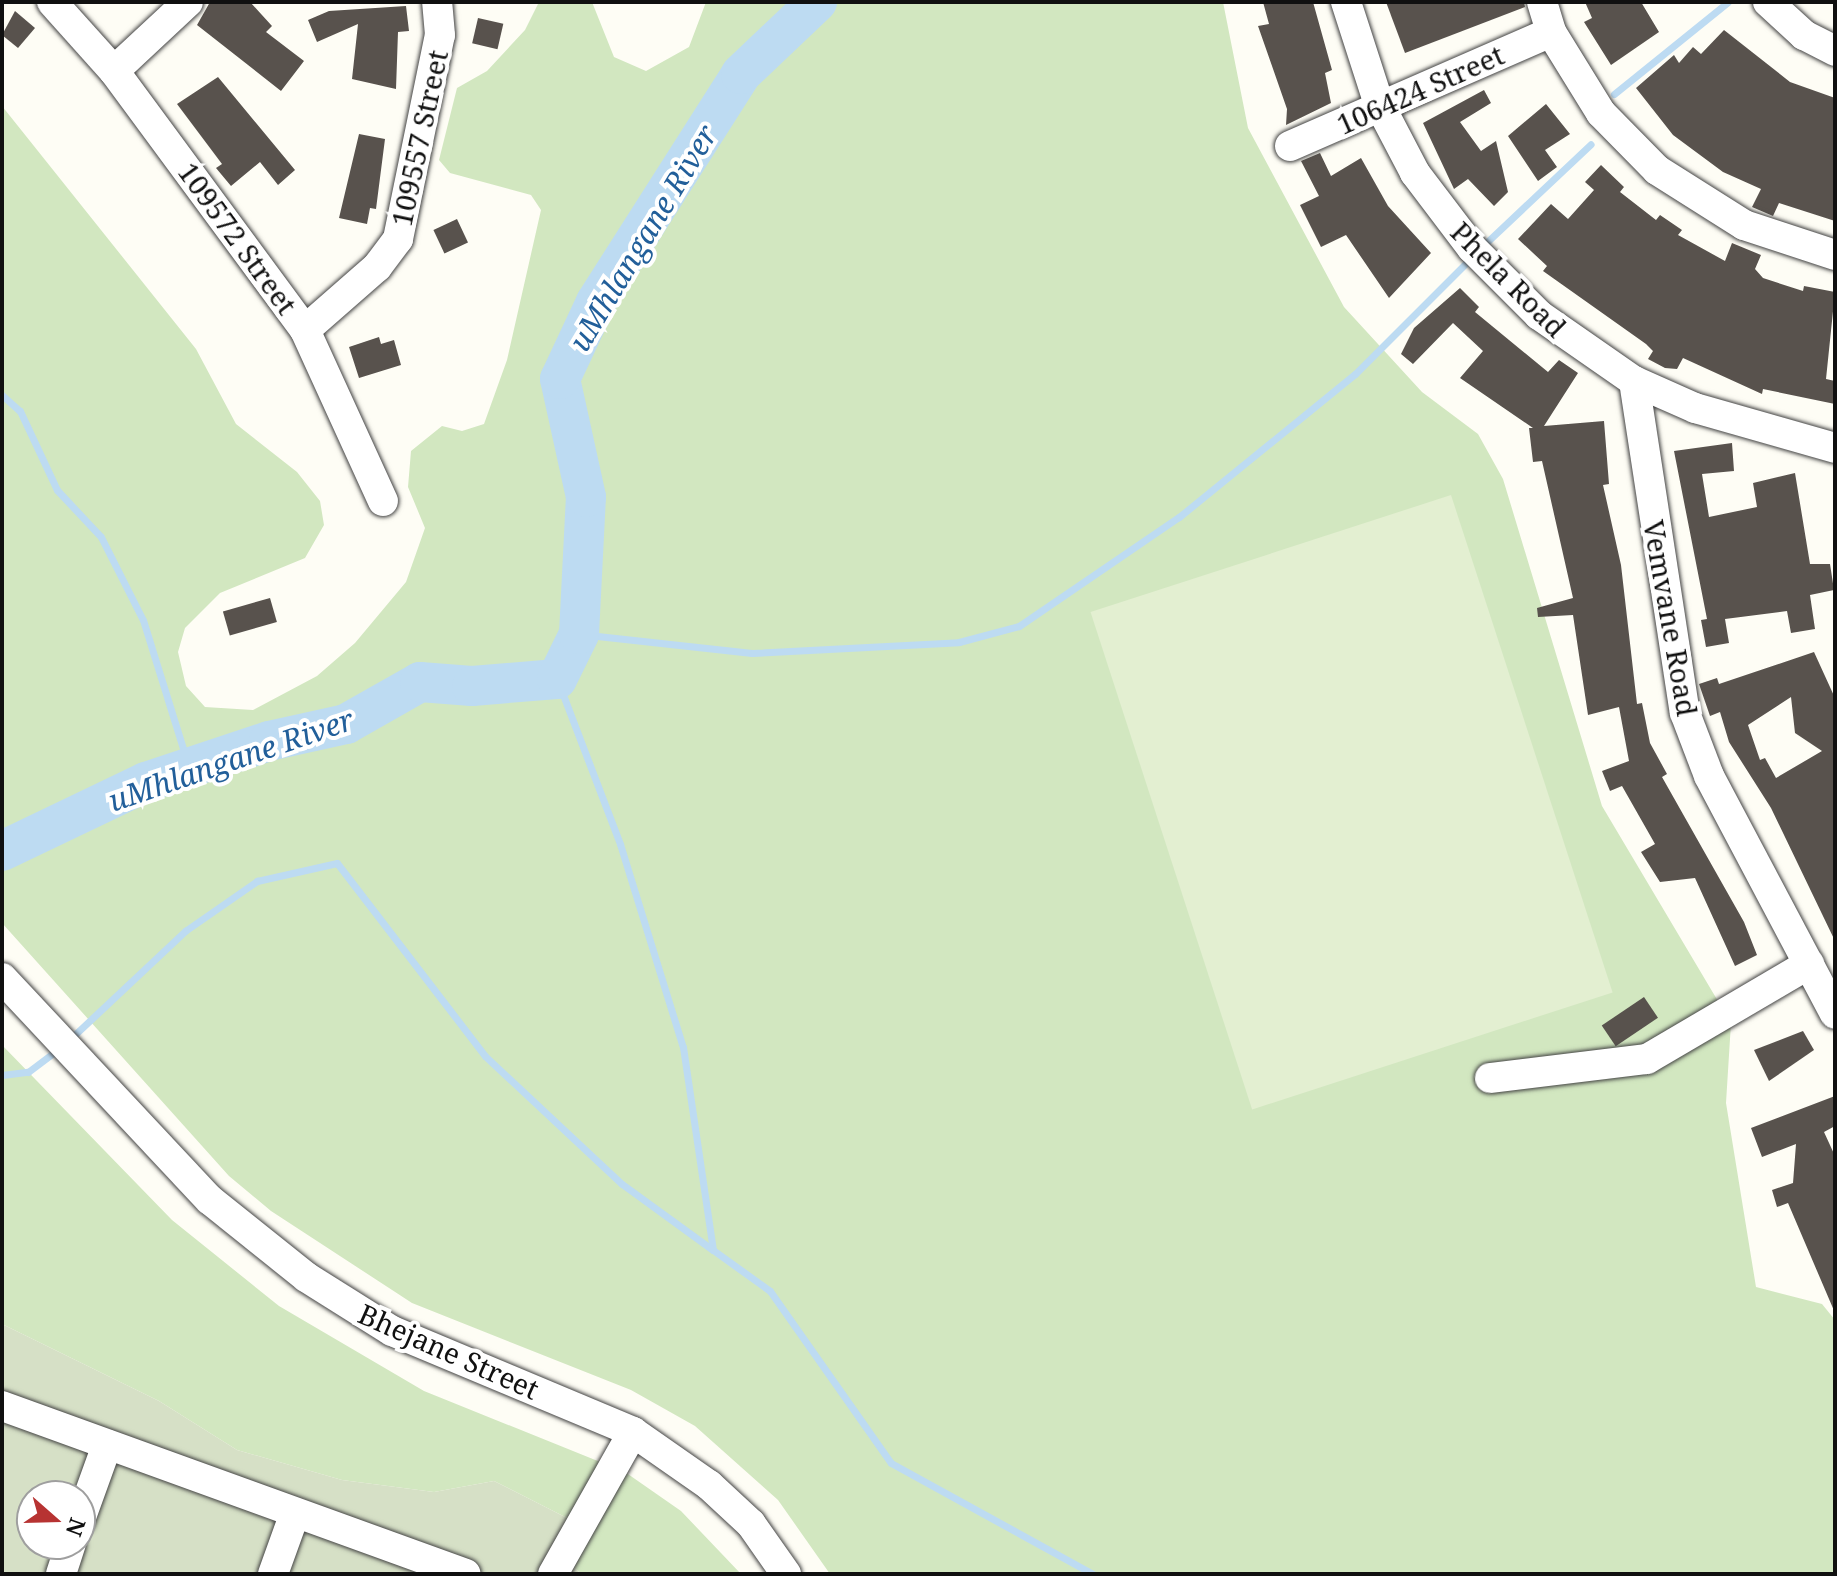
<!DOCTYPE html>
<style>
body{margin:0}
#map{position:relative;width:1837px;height:1576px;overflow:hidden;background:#fefdf5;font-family:"Noto Serif",serif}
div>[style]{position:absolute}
.green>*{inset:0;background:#d2e7c0}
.cemetery>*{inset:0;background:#d6e0c6}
.pitch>*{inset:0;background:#e3efd1;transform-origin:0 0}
.stream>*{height:7px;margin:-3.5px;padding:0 3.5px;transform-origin:3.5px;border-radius:3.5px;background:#bddbf2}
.river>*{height:40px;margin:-20px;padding:0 20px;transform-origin:20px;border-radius:20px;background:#bddbf2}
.building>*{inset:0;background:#58524d;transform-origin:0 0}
.roads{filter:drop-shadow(0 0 2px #434343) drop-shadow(0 0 2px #434343)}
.minor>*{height:30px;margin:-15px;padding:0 15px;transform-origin:15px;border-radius:15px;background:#fff}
span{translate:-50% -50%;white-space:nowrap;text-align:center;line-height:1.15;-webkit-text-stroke:8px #fff;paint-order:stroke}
.street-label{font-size:28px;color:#101010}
.water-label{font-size:30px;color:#225f9a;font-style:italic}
.frame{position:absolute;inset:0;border:4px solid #101010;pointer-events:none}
.north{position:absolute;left:16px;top:1480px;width:80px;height:80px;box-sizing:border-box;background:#fff;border:2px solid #9f9f9f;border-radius:50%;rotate:110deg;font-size:22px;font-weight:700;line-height:32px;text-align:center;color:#101010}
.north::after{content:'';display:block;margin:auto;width:28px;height:36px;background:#b73332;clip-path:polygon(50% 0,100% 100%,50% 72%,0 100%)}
</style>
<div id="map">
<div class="green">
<div style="clip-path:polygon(539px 2px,592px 2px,614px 57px,646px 71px,689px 47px,706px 2px,1223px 2px,1248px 128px,1344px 307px,1422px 392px,1478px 434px,1503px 479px,1602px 806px,1731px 1023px,1726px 1103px,1756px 1287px,1822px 1304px,1835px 1320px,1835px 1574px,830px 1574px,778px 1500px,695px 1426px,631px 1390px,412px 1303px,271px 1211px,229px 1176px,2px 923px,2px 106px,196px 349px,236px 424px,297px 472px,320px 501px,324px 525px,305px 558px,220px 593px,185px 628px,178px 652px,186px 686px,205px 707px,253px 710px,317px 676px,355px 643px,406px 582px,425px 528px,408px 487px,411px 451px,442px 426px,462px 431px,484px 424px,507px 360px,541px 210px,531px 195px,450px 173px,439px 160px,457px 88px,487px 71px,525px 30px)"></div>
<div style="clip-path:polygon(2px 1045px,172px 1220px,279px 1306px,424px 1391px,625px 1472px,681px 1511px,741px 1574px,582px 1574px,574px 1568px,573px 1521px,494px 1481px,434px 1492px,342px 1480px,237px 1450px,159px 1401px,2px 1324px)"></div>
</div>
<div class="cemetery">
<div style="clip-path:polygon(evenodd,2px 1324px,159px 1401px,237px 1450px,342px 1480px,434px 1492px,494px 1481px,573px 1521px,574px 1568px,582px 1574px,2px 1574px,2px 1324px,32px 1496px,80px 1496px,80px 1544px,32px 1544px,32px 1496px)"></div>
</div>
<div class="pitch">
<div style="left:1451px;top:495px;width:523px;height:379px;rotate:72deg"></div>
</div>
<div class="stream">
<div style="left:1614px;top:94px;width:146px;rotate:-38.9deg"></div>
<div style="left:1488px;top:241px;width:141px;rotate:-43.3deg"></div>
<div style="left:2px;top:395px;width:24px;rotate:42deg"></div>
<div style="left:20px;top:411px;width:87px;rotate:64.9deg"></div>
<div style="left:57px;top:490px;width:64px;rotate:46.9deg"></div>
<div style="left:101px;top:537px;width:93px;rotate:63.2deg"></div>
<div style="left:143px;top:620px;width:155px;rotate:72.7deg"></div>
<div style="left:579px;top:634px;width:174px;rotate:6.3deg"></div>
<div style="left:752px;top:653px;width:207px;rotate:-3deg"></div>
<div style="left:959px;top:642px;width:62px;rotate:-14.9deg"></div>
<div style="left:1019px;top:626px;width:194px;rotate:-34.3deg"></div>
<div style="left:1179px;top:517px;width:227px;rotate:-39.1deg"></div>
<div style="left:1355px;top:374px;width:157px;rotate:-45deg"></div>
<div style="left:557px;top:679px;width:177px;rotate:69.1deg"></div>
<div style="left:620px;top:844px;width:213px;rotate:72.8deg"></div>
<div style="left:683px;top:1047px;width:205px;rotate:81.6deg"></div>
<div style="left:713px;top:1250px;width:70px;rotate:35.7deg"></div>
<div style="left:770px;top:1291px;width:210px;rotate:54.9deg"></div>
<div style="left:891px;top:1463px;width:230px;rotate:28.8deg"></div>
<div style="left:68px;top:1041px;width:161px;rotate:-43.2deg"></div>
<div style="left:185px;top:931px;width:88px;rotate:-34.8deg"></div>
<div style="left:257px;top:881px;width:82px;rotate:-12.7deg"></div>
<div style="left:337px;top:863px;width:243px;rotate:52.5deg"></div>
<div style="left:485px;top:1056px;width:187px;rotate:43.1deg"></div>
<div style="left:622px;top:1184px;width:112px;rotate:36deg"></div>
<div style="left:2px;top:1075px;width:26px;rotate:-7deg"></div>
<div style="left:28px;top:1072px;width:39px;rotate:-37deg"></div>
</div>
<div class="river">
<div style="left:2px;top:851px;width:160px;rotate:-25.6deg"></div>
<div style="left:146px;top:782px;width:130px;rotate:-18.4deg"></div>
<div style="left:269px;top:741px;width:79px;rotate:-12.4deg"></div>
<div style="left:346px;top:724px;width:85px;rotate:-29.6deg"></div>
<div style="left:420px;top:682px;width:52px;rotate:4.4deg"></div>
<div style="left:472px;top:686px;width:85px;rotate:-4.7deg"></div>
<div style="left:557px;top:679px;width:50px;rotate:-63.9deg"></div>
<div style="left:579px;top:634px;width:137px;rotate:-87.1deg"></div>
<div style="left:586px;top:497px;width:121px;rotate:-102.4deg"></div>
<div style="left:560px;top:379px;width:85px;rotate:-64.9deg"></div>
<div style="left:596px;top:302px;width:270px;rotate:-57.5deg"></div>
<div style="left:741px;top:74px;width:105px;rotate:-43.5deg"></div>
</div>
<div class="building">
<div style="clip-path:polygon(210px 2px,250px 2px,272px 26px,266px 32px,304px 61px,281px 91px,197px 25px)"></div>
<div style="clip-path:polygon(1263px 2px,1313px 2px,1332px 70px,1325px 73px,1331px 103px,1286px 125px,1287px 109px,1258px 26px,1269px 24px)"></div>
<div style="clip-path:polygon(1386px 2px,1524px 2px,1525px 7px,1405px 53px)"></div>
<div style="clip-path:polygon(1585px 2px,1641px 2px,1659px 32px,1611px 65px,1584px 22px,1592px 18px)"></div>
<div style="clip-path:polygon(406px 6px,409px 31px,398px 32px,396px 89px,352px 79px,358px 24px,317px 42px,308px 20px,329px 11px)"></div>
<div style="clip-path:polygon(15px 11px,35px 28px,18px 48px,2px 35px)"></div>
<div style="left:478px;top:18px;width:26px;height:26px;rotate:13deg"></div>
<div style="clip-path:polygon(1724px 30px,1790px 82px,1835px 98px,1835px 221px,1779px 203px,1773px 216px,1752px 207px,1761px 189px,1723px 172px,1673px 135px,1636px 88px,1674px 55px,1679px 63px,1693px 47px,1701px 54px)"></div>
<div style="clip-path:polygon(218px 77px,295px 170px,278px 185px,260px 162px,231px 186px,216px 168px,222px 164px,177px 104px)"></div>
<div style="clip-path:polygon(1484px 90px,1491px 103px,1460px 122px,1481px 151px,1496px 141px,1508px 192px,1494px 206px,1468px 179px,1454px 189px,1423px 123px)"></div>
<div style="clip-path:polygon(1546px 104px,1570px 134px,1545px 150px,1557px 167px,1538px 181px,1508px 136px)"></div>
<div style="clip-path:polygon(359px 134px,385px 139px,376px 209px,370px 208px,367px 224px,339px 218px)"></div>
<div style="clip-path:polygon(1320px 153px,1331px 176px,1361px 158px,1388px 206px,1431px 253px,1389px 298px,1346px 235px,1321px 247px,1300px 205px,1319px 196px,1301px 161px)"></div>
<div style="clip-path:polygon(1601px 165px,1624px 187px,1620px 192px,1656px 220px,1660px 215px,1682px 230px,1678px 235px,1725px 261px,1732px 243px,1761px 255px,1755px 269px,1763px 278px,1803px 291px,1804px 286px,1835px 292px,1826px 379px,1835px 381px,1835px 404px,1763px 389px,1762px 394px,1683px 358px,1677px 369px,1665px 368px,1648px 359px,1653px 351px,1646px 344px,1543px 271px,1547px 266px,1518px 239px,1551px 204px,1568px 219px,1594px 190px,1585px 182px)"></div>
<div style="left:457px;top:219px;width:26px;height:26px;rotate:65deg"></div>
<div style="clip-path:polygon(1460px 288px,1479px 307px,1475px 312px,1548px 372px,1559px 360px,1578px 373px,1544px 426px,1604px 421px,1609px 484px,1603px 485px,1621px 565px,1637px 704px,1642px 703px,1650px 743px,1667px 774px,1662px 777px,1744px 922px,1757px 955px,1735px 966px,1695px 878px,1660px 882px,1641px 852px,1655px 844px,1622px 786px,1610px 791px,1602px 771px,1629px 761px,1619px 707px,1588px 715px,1573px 615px,1538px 617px,1537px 608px,1573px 598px,1542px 461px,1533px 462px,1529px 428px,1533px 428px,1460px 378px,1483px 351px,1453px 323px,1413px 364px,1401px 354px,1414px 328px)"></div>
<div style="clip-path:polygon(379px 337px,381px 344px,394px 340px,401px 365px,359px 378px,349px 347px)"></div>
<div style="clip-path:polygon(1732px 443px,1734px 471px,1702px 474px,1709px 517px,1757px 507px,1753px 483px,1795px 473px,1810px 564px,1830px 564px,1834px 590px,1810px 595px,1815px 629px,1791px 633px,1787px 611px,1725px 619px,1729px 643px,1706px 647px,1701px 620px,1707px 619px,1674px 451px)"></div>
<div style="left:270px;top:598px;width:25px;height:49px;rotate:74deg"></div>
<div style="clip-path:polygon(evenodd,1814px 652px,1835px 698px,1835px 941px,1771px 808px,1729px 742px,1720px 712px,1710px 716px,1699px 684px,1717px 678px,1719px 684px,1814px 652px,1791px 697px,1795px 733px,1822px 751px,1776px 778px,1765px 758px,1760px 760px,1748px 725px,1791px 697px)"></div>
<div style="left:1644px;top:997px;width:25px;height:51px;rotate:56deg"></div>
<div style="clip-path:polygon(1803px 1031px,1814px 1050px,1769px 1081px,1754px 1050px)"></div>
<div style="clip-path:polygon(1835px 1096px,1835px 1126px,1824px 1132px,1835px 1156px,1835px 1313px,1788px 1203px,1777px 1207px,1772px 1190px,1793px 1183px,1796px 1144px,1762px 1157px,1751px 1128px)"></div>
</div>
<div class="roads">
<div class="minor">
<div style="left:52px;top:2px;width:93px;rotate:48.1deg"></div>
<div style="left:114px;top:71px;width:322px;rotate:53.6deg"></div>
<div style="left:305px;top:330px;width:188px;rotate:65.5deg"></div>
<div style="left:1346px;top:2px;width:107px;rotate:72.1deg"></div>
<div style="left:1379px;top:104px;width:78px;rotate:62.4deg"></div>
<div style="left:1415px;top:173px;width:94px;rotate:52.8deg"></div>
<div style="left:1472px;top:248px;width:95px;rotate:45deg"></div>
<div style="left:1539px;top:315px;width:116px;rotate:34.8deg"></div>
<div style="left:1634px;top:381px;width:67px;rotate:23.9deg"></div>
<div style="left:1695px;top:408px;width:146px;rotate:15.9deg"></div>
<div style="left:1542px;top:2px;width:31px;rotate:73deg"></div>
<div style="left:1551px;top:32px;width:95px;rotate:58.3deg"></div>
<div style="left:1601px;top:113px;width:80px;rotate:45.5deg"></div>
<div style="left:1657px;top:170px;width:103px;rotate:32.3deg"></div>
<div style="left:1744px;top:225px;width:96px;rotate:18.2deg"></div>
<div style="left:1768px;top:2px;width:49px;rotate:42.5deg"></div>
<div style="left:1804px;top:35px;width:35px;rotate:27deg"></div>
<div style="left:114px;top:71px;width:101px;rotate:-43deg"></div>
<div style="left:1290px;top:146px;width:285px;rotate:-23.6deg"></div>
<div style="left:305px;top:330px;width:96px;rotate:-41.2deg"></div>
<div style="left:377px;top:267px;width:35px;rotate:-53deg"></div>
<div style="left:398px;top:239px;width:208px;rotate:-78.4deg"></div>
<div style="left:440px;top:35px;width:33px;rotate:-95deg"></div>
<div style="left:1634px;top:381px;width:336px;rotate:81.3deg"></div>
<div style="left:1685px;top:713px;width:67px;rotate:69.1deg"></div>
<div style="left:1709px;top:776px;width:269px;rotate:62.1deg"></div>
<div style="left:2px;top:978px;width:304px;rotate:46.9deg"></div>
<div style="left:210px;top:1200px;width:123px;rotate:38.7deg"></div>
<div style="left:306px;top:1277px;width:102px;rotate:32.1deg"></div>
<div style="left:392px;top:1331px;width:261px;rotate:22.7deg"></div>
<div style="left:633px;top:1432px;width:93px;rotate:34.9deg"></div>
<div style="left:709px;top:1485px;width:57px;rotate:42.9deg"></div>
<div style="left:751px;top:1524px;width:61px;rotate:55deg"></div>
<div style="left:1490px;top:1078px;width:158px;rotate:-6.9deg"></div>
<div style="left:1647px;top:1059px;width:188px;rotate:-30.4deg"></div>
<div style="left:2px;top:1406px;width:493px;rotate:19.9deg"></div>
<div style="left:80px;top:1520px;width:80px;rotate:-70.2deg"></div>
<div style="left:61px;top:1574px;width:32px;rotate:-72deg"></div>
<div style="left:273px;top:1574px;width:65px;rotate:-70.2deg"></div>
<div style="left:553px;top:1574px;width:163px;rotate:-60.6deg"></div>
</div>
</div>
<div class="street-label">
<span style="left:1420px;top:89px;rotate:-24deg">106424 Street</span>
<span style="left:419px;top:138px;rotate:-78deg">109557 Street</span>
<span style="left:238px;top:238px;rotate:54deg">109572 Street</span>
<span style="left:1509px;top:279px;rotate:45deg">Phela Road</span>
<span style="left:1671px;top:618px;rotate:80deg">Vemvane Road</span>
<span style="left:449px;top:1351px;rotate:24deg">Bhejane Street</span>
</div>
<div class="water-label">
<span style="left:643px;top:238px;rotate:-59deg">uMhlangane River</span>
<span style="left:231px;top:760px;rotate:-19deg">uMhlangane River</span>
</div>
<div class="frame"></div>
<div class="north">N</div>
</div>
